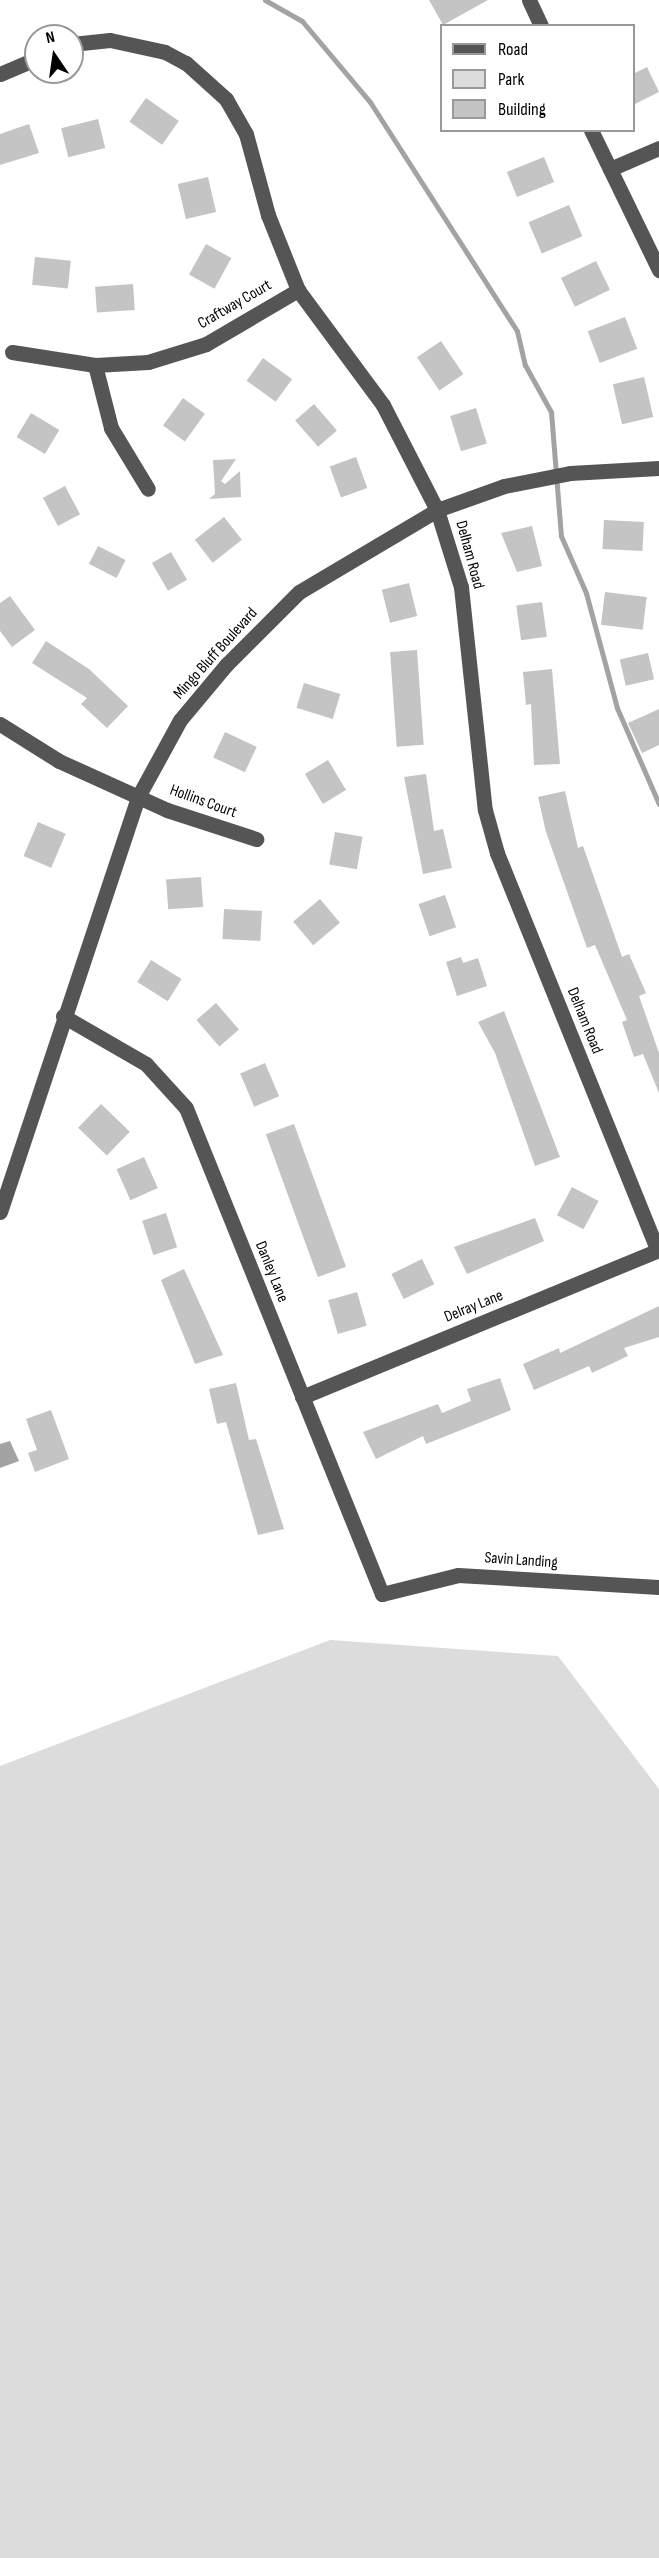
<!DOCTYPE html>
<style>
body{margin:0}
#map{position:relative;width:659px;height:2558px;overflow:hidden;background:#fff;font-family:"Sofia Sans Condensed",sans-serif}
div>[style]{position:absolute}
.green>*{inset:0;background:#dcdcdc}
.water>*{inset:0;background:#a3a3a3}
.stream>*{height:5px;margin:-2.5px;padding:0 2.5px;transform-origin:2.5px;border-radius:2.5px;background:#a3a3a3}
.building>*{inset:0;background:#c4c4c4;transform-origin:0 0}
.minor>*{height:15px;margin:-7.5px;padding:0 7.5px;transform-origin:7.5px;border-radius:7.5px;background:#555}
span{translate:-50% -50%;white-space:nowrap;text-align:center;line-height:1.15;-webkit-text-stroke:4.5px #fff;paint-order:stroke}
.street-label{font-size:16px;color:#000}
.legend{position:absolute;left:440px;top:24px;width:195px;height:108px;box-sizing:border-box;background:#fff;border:2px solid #999;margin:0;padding:8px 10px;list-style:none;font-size:18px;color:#000}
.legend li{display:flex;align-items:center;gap:12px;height:30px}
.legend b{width:30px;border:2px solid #999}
.north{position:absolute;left:24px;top:24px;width:60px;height:60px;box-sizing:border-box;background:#fff;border:2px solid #999;border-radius:50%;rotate:347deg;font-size:16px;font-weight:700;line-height:24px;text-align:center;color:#000}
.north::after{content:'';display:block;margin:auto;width:21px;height:27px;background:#000;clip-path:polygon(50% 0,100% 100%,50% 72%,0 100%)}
</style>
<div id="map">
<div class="green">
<div style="clip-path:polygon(330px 1640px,558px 1656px,659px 1789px,659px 2558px,0 2558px,0 1766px)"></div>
</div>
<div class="water">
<div style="clip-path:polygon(10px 1441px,19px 1461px,0 1468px,0 1444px)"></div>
</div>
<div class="stream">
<div style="left:265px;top:0;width:43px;rotate:29.6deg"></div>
<div style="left:302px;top:21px;width:106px;rotate:50deg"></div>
<div style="left:370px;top:102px;width:272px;rotate:57.3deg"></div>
<div style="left:517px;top:331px;width:35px;rotate:77deg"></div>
<div style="left:525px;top:365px;width:54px;rotate:61deg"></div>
<div style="left:551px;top:412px;width:124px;rotate:85.4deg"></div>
<div style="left:561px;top:536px;width:62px;rotate:66.3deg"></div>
<div style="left:586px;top:593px;width:119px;rotate:74.9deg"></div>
<div style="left:617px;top:708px;width:105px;rotate:66.4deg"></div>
</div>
<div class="building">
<div style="clip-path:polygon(429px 0,488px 0,443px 25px)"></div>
<div style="clip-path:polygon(647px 67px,659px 92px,633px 105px,633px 74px)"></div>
<div style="left:146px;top:98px;width:40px;height:29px;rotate:35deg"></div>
<div style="left:98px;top:119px;width:30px;height:38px;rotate:76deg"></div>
<div style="clip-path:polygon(29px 124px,39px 153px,0 165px,0 134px)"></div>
<div style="left:544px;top:157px;width:27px;height:40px;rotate:68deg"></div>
<div style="left:208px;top:177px;width:36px;height:31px;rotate:77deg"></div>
<div style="left:569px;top:205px;width:34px;height:44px;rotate:67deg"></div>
<div style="left:206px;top:244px;width:29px;height:35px;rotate:29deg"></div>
<div style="left:35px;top:257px;width:36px;height:28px;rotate:6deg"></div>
<div style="left:596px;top:261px;width:32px;height:39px;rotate:64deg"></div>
<div style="left:133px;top:284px;width:26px;height:38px;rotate:86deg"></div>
<div style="left:625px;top:317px;width:34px;height:40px;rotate:69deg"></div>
<div style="left:441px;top:341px;width:40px;height:29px;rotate:56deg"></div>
<div style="left:263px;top:358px;width:36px;height:28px;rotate:36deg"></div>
<div style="left:644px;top:377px;width:41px;height:32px;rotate:77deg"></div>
<div style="left:183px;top:398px;width:27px;height:34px;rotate:36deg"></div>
<div style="left:314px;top:404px;width:35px;height:25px;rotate:49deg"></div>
<div style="left:476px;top:408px;width:37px;height:27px;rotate:73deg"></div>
<div style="left:31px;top:413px;width:33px;height:28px;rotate:31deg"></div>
<div style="left:356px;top:457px;width:33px;height:28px;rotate:70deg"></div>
<div style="clip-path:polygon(236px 459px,221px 481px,225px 484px,240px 471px,241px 497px,209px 499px,215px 494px,213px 460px)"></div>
<div style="left:65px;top:486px;width:32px;height:25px;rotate:62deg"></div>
<div style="left:224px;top:517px;width:29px;height:37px;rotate:52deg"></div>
<div style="left:604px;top:520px;width:40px;height:29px;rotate:3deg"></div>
<div style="clip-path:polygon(532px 526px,542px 566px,517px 572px,501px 533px)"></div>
<div style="left:98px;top:546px;width:31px;height:20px;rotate:27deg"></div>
<div style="left:171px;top:552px;width:32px;height:22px;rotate:60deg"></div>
<div style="left:409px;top:583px;width:34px;height:28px;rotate:76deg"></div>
<div style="left:605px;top:592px;width:42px;height:33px;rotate:7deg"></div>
<div style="clip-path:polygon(10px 596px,35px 630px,12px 647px,0 631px,0 603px)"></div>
<div style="left:542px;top:602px;width:35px;height:26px;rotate:82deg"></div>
<div style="clip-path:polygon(46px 641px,89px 669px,128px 706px,107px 728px,81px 704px,87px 698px,32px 663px)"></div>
<div style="left:417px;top:650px;width:95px;height:27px;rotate:86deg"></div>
<div style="left:648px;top:653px;width:27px;height:29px;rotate:77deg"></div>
<div style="clip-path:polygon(552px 669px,560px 764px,534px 765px,531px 704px,526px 705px,523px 672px)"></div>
<div style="left:304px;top:683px;width:38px;height:26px;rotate:17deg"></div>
<div style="clip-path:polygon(659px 709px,659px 745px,642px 753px,628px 723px)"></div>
<div style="left:225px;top:732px;width:35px;height:28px;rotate:25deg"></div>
<div style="left:328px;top:760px;width:35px;height:27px;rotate:59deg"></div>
<div style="clip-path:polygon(426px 774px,434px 831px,443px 829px,452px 868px,423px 874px,404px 777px)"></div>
<div style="clip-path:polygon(565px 791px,578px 848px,583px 846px,622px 957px,629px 954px,646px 993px,639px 996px,659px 1053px,659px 1093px,643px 1054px,634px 1057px,622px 1022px,627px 1020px,595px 945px,587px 948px,546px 832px,538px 797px)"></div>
<div style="left:38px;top:822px;width:30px;height:37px;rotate:23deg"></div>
<div style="left:335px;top:832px;width:28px;height:33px;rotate:10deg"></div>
<div style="left:201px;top:877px;width:30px;height:35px;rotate:86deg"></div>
<div style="left:445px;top:895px;width:34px;height:28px;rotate:71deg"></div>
<div style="left:320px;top:899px;width:31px;height:35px;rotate:50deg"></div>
<div style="left:224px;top:909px;width:38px;height:30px;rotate:3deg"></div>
<div style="clip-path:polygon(461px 957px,463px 963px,478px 958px,487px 986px,457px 996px,446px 962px)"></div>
<div style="left:151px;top:960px;width:36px;height:26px;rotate:32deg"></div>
<div style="left:216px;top:1003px;width:35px;height:26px;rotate:49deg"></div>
<div style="clip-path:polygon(504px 1011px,560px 1157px,535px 1166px,495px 1053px,478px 1022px)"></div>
<div style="left:265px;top:1063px;width:36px;height:27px;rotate:67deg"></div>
<div style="left:101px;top:1104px;width:40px;height:33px;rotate:44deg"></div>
<div style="left:294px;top:1124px;width:152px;height:30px;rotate:70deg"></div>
<div style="left:144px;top:1157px;width:34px;height:30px;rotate:66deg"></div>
<div style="left:572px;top:1187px;width:30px;height:32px;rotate:28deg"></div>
<div style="left:166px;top:1213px;width:36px;height:25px;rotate:72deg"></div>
<div style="clip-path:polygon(535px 1218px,544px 1241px,467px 1274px,454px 1247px)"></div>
<div style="left:422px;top:1259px;width:28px;height:34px;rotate:64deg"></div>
<div style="clip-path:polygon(184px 1269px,223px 1355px,195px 1364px,161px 1280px)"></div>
<div style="left:357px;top:1292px;width:35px;height:30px;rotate:74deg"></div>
<div style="clip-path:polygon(659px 1306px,659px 1337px,624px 1348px,628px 1356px,592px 1373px,589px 1366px,534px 1390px,523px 1364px,559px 1348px,560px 1353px)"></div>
<div style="clip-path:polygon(500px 1378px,511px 1410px,426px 1444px,423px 1436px,376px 1459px,363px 1432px,438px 1404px,442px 1413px,471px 1401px,467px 1389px)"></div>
<div style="clip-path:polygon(236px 1383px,249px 1440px,256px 1439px,284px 1529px,258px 1535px,226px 1422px,217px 1424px,209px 1389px)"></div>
<div style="clip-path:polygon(51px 1410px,69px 1459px,35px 1472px,28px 1453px,37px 1450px,26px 1419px)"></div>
</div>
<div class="minor">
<div style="left:529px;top:0;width:29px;rotate:65deg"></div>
<div style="left:72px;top:44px;width:38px;rotate:-6deg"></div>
<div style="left:110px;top:40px;width:56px;rotate:12.3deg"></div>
<div style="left:165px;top:52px;width:24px;rotate:28deg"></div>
<div style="left:186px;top:63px;width:54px;rotate:42deg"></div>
<div style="left:226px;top:99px;width:40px;rotate:60.3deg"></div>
<div style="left:246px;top:134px;width:84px;rotate:74.8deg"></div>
<div style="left:268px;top:215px;width:81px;rotate:68.2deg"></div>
<div style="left:298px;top:290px;width:143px;rotate:53.5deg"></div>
<div style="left:383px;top:405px;width:118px;rotate:62.8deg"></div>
<div style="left:437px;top:510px;width:81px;rotate:72.7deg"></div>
<div style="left:461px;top:587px;width:224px;rotate:83.9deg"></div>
<div style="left:485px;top:810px;width:45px;rotate:74.4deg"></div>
<div style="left:497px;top:853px;width:429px;rotate:68deg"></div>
<div style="left:0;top:74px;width:39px;rotate:-23deg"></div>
<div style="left:591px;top:130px;width:156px;rotate:64.1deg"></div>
<div style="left:610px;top:169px;width:53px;rotate:-23.2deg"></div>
<div style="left:12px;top:352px;width:84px;rotate:8.9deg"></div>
<div style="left:95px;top:365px;width:53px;rotate:-3.2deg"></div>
<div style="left:148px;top:362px;width:61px;rotate:-17.2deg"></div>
<div style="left:206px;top:344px;width:107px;rotate:-30.4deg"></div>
<div style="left:95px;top:365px;width:65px;rotate:75.7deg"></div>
<div style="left:111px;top:428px;width:71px;rotate:58.8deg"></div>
<div style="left:0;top:724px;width:70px;rotate:32.1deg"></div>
<div style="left:59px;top:761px;width:119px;rotate:24.4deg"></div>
<div style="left:167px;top:810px;width:94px;rotate:18deg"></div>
<div style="left:63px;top:1016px;width:96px;rotate:30deg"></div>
<div style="left:146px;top:1064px;width:59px;rotate:47.7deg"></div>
<div style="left:186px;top:1108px;width:524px;rotate:68.04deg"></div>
<div style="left:382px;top:1594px;width:78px;rotate:-14deg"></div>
<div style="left:458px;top:1575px;width:201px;rotate:3.4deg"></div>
<div style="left:0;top:1212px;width:440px;rotate:-71.6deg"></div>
<div style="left:139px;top:795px;width:85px;rotate:-61.3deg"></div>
<div style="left:180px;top:720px;width:72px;rotate:-50.1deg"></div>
<div style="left:226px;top:665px;width:103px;rotate:-45deg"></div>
<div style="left:299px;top:592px;width:161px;rotate:-30.7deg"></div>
<div style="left:437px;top:510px;width:71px;rotate:-19.7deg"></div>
<div style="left:504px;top:486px;width:67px;rotate:-11.1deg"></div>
<div style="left:570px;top:473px;width:89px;rotate:-3.2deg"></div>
<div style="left:302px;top:1397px;width:386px;rotate:-22.4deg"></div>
</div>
<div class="street-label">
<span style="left:235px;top:305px;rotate:-30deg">Craftway Court</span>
<span style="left:469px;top:555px;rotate:75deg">Delham Road</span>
<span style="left:216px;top:654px;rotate:-48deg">Mingo Bluff Boulevard</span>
<span style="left:203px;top:802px;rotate:20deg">Hollins Court</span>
<span style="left:584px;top:1021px;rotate:68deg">Delham Road</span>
<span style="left:271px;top:1272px;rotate:68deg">Danley Lane</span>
<span style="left:474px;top:1307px;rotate:-22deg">Delray Lane</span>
<span style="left:521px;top:1561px;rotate:4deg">Savin Landing</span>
</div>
<ul class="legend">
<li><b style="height:8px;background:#555"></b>Road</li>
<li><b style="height:16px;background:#dcdcdc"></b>Park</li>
<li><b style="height:16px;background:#c4c4c4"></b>Building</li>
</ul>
<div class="north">N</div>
</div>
